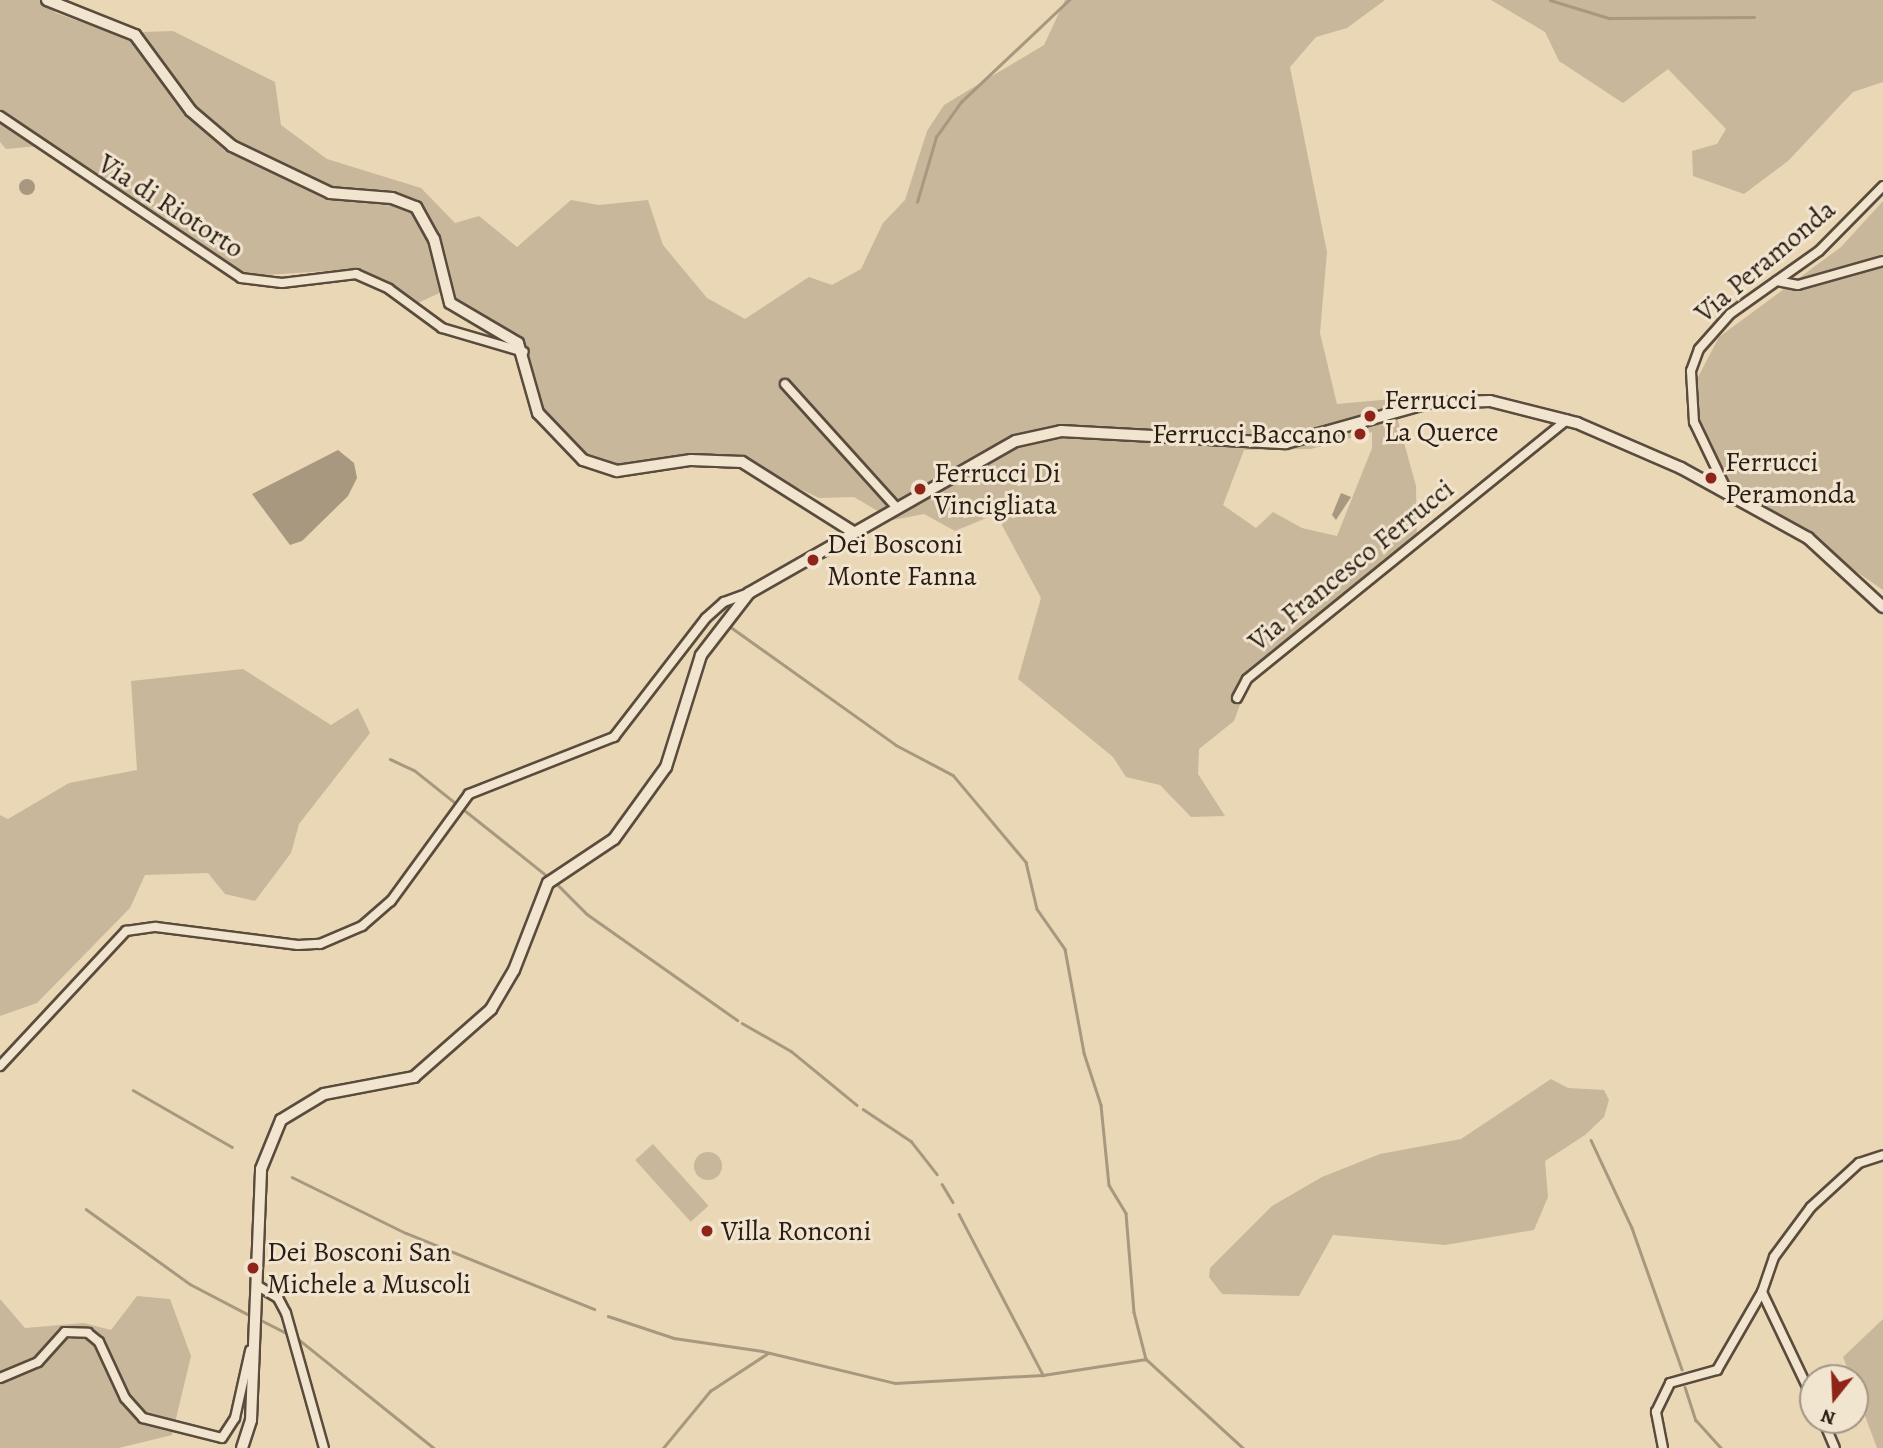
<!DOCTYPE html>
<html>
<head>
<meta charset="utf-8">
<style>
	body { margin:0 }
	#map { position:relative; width:1883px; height:1448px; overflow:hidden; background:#ead7b6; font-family:Alegreya,serif }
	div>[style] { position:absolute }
	.green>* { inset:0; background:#c9b79b; transform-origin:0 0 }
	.round { border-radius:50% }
	.water>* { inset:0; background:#a8987f }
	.stream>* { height:2.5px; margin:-1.25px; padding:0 1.25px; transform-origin:1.25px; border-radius:1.25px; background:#a8987f }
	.roads { filter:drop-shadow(2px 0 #594c3d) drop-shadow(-2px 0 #594c3d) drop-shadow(0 2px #594c3d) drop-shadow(0 -2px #594c3d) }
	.minor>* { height:8px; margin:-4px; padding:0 4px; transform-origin:4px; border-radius:4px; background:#f1e5d0 }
	.tertiary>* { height:10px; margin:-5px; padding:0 5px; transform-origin:5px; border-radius:5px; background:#f1e5d0 }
	.secondary>* { height:10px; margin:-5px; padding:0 5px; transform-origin:5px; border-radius:5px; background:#f1e5d0 }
	.dots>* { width:19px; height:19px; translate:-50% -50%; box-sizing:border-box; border:4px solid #f1e5d0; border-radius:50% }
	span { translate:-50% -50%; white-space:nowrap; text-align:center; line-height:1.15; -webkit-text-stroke:6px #f1e5d0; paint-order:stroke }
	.street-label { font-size:28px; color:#291d15 }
	.poi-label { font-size:28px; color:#291d15 }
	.left { translate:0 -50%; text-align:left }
	.right { translate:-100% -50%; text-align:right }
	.north { position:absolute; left:1799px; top:1364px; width:70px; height:70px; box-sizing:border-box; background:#f1e5d0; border:2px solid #a19585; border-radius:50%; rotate:198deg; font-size:19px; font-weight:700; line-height:28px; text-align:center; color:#291d15 }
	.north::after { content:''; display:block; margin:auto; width:24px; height:32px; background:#8f2418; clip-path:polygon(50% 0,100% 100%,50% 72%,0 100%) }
</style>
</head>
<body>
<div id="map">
	<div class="green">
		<i style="clip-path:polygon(evenodd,0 0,41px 0,56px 13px,112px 33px,173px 31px,275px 82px,281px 125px,327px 159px,421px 188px,455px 223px,479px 216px,517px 247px,571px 200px,599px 205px,648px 200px,663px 245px,707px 298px,745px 319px,809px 277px,832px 285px,861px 269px,883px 223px,905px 200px,927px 131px,944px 105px,1044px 45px,1065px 0,1385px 0,1347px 28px,1316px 37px,1290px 67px,1327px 252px,1320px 333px,1337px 404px,1392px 399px,1416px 486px,1417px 549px,1246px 688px,1234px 721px,1199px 749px,1198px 774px,1225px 816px,1191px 817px,1160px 785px,1126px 777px,1113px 757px,1018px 679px,1041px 598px,996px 514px,955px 531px,924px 514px,893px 520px,854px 497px,819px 498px,744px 462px,616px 466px,582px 455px,539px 406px,521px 339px,459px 305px,448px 289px,418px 303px,358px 269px,250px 276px,49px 145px,6px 149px,0 142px,0 0,1372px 432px,1372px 448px,1337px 536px,1302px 528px,1273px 512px,1256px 528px,1223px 505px,1244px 450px,1311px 449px,1372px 432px)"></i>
		<i style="clip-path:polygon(1491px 0,1883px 0,1883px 82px,1853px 92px,1788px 161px,1744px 194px,1693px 176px,1692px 151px,1717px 144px,1726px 129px,1668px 69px,1623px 103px,1559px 61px,1545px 32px)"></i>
		<i style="clip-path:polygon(1883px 201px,1883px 590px,1732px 486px,1700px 432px,1697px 379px,1719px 337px,1841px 247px)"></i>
		<i style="clip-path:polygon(243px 669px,331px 725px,358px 708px,370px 733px,299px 824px,291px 853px,255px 901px,225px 894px,208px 873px,145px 875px,130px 908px,37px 1003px,0 1016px,0 815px,8px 819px,69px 783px,137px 770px,131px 681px)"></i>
		<i style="clip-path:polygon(1551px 1079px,1568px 1088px,1604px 1090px,1609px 1100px,1604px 1117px,1585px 1135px,1545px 1161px,1548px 1197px,1534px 1230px,1445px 1245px,1333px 1235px,1299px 1296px,1222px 1294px,1209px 1277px,1210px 1268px,1272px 1206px,1322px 1177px,1380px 1154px,1461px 1139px)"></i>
		<i style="left:653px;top:1144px;width:83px;height:24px;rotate:48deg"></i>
		<i class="round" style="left:694px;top:1152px;width:28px;height:28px"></i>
		<i style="clip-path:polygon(137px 1296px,170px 1299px,191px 1356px,172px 1435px,119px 1448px,0 1448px,0 1299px,25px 1328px,84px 1323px,111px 1330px)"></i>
		<i style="clip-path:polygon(1883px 1319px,1883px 1448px,1877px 1448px,1843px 1357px)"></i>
	</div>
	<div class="water">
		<i class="round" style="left:19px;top:179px;width:16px;height:16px"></i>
		<i style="clip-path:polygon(338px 450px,354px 463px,357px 478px,348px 496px,302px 541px,290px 545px,252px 494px)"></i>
		<i style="clip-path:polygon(1341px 493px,1351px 497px,1336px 520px,1332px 515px)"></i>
	</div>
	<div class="stream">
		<i style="left:1550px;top:0;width:62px;rotate:17deg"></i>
		<i style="left:1609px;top:18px;width:145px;rotate:-0.4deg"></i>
		<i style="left:917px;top:202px;width:68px;rotate:-73.7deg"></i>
		<i style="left:936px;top:137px;width:43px;rotate:-54.5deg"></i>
		<i style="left:961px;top:102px;width:149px;rotate:-43.4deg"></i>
		<i style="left:728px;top:625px;width:206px;rotate:35.5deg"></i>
		<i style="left:896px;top:745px;width:64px;rotate:27.8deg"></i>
		<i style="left:953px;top:775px;width:114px;rotate:50deg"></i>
		<i style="left:1026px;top:862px;width:48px;rotate:76.8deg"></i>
		<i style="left:1037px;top:909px;width:49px;rotate:55deg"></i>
		<i style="left:1065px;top:949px;width:106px;rotate:79.6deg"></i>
		<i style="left:1084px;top:1053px;width:55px;rotate:71.9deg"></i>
		<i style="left:1101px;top:1105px;width:80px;rotate:84.3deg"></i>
		<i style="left:1109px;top:1185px;width:33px;rotate:59deg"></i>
		<i style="left:1126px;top:1213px;width:99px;rotate:85.4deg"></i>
		<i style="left:1134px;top:1312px;width:49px;rotate:75.7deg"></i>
		<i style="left:390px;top:759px;width:26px;rotate:25deg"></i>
		<i style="left:414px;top:770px;width:174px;rotate:38.5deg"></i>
		<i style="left:555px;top:882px;width:45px;rotate:45deg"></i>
		<i style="left:587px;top:914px;width:184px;rotate:35.2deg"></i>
		<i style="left:742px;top:1023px;width:56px;rotate:29.7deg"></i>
		<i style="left:791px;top:1051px;width:85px;rotate:39.3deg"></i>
		<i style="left:133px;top:1090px;width:114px;rotate:29.9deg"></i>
		<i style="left:863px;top:1109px;width:58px;rotate:33.7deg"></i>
		<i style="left:911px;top:1141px;width:42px;rotate:51.8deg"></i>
		<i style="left:1591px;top:1140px;width:97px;rotate:65deg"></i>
		<i style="left:1632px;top:1228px;width:150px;rotate:70.5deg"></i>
		<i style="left:292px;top:1177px;width:127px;rotate:26.2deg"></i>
		<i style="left:406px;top:1233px;width:203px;rotate:22deg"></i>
		<i style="left:942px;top:1184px;width:21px;rotate:59deg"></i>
		<i style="left:86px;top:1209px;width:128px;rotate:35.8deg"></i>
		<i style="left:190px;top:1284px;width:71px;rotate:27.6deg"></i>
		<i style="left:959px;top:1214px;width:182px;rotate:62.4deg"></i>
		<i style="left:608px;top:1316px;width:70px;rotate:18.4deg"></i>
		<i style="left:674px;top:1338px;width:89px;rotate:8.4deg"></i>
		<i style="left:762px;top:1351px;width:137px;rotate:13.5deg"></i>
		<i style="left:895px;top:1383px;width:148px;rotate:-3.1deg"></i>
		<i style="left:1043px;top:1375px;width:104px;rotate:-8.8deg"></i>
		<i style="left:1146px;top:1359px;width:132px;rotate:42.5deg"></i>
		<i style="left:259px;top:1319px;width:36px;rotate:27deg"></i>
		<i style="left:297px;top:1338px;width:176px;rotate:38.8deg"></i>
		<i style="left:1685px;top:1387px;width:35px;rotate:72deg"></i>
		<i style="left:1696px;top:1420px;width:38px;rotate:48deg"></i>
		<i style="left:663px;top:1448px;width:74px;rotate:-50.5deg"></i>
		<i style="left:710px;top:1391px;width:69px;rotate:-33.2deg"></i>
	</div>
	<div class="roads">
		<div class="minor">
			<i style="left:0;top:116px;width:290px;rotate:33.9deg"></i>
			<i style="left:241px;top:278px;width:41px;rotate:7deg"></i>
			<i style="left:282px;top:283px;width:75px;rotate:-6.9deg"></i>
			<i style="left:356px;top:274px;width:36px;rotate:24deg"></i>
			<i style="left:389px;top:289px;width:66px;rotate:36.3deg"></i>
			<i style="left:442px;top:328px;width:85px;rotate:16.3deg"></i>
			<i style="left:1777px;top:281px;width:21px;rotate:11deg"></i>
			<i style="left:1798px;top:285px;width:88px;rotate:-15.8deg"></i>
			<i style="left:785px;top:384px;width:167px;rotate:47.9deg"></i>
			<i style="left:1729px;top:495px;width:81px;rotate:-115.6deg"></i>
			<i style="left:1694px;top:422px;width:51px;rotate:-93.4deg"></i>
			<i style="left:1691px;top:371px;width:23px;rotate:-70deg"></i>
			<i style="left:1699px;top:349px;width:47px;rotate:-48.5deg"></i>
			<i style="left:1730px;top:314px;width:109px;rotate:-35.3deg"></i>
			<i style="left:1819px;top:251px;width:91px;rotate:-45.4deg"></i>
			<i style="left:1237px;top:698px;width:21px;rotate:-62deg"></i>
			<i style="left:1247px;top:679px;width:412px;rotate:-39deg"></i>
			<i style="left:0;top:1066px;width:185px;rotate:-47deg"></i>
			<i style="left:126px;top:931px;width:30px;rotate:-8deg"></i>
			<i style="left:156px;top:927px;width:143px;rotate:7.2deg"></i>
			<i style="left:298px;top:945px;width:22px;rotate:-3deg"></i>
			<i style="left:320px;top:944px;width:46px;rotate:-23.2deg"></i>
			<i style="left:362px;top:926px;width:38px;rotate:-41deg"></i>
			<i style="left:391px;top:901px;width:132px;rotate:-53.9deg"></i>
			<i style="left:469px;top:794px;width:156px;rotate:-21.5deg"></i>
			<i style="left:614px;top:737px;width:150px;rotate:-52.3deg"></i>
			<i style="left:706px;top:618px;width:24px;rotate:-42deg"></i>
			<i style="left:724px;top:602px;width:27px;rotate:-20deg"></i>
			<i style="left:258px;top:1286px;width:23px;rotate:31deg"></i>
			<i style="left:278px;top:1298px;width:17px;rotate:62deg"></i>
			<i style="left:286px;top:1313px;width:140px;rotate:74.3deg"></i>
			<i style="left:1762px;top:1292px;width:119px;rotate:64.5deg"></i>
			<i style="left:0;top:1378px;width:41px;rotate:-22.8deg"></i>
			<i style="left:38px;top:1362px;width:40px;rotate:-48deg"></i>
			<i style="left:65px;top:1332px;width:23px;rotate:2deg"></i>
			<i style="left:88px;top:1333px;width:14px;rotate:39deg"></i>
			<i style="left:99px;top:1342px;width:62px;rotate:65.1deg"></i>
			<i style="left:125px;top:1398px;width:27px;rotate:48deg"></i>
			<i style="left:143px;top:1418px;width:81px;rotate:14.2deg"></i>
			<i style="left:222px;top:1438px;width:24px;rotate:-57deg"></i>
			<i style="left:235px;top:1418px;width:69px;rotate:-77.4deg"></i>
			<i style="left:1823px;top:1420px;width:30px;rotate:67deg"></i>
			<i style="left:1663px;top:1448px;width:37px;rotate:-101deg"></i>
			<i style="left:1656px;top:1412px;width:32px;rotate:-64deg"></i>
			<i style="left:1670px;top:1383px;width:49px;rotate:-15.5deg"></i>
			<i style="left:1717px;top:1370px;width:90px;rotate:-60deg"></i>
			<i style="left:1762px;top:1292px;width:37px;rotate:-71deg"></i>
			<i style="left:1774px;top:1257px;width:62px;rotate:-53.5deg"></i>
			<i style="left:1811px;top:1207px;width:65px;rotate:-42.5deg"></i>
			<i style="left:1859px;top:1163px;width:25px;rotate:-18deg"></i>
		</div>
		<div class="tertiary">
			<i style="left:47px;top:0;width:95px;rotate:21.7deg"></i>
			<i style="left:135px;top:35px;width:94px;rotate:53.6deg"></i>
			<i style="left:191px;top:111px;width:54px;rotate:40.5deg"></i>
			<i style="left:232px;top:146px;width:109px;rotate:25.6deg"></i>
			<i style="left:330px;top:193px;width:62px;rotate:4.6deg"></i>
			<i style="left:392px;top:198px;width:26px;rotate:21deg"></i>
			<i style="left:416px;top:207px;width:37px;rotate:61deg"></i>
			<i style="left:434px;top:239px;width:66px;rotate:76deg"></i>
			<i style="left:450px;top:303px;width:79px;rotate:30.5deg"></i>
			<i style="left:518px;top:343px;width:73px;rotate:74.1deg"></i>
			<i style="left:538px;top:413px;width:65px;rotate:46.2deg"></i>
			<i style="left:583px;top:460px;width:36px;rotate:18deg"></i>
			<i style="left:617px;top:471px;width:75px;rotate:-8.5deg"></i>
			<i style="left:691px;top:460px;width:51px;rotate:2.2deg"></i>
			<i style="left:742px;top:462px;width:131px;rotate:32.2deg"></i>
		</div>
		<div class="secondary">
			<i style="left:242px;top:1448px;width:29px;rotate:-72deg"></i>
			<i style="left:251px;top:1420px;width:251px;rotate:-87.7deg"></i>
			<i style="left:261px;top:1169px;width:53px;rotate:-67.8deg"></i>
			<i style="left:281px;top:1120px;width:50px;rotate:-31.2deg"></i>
			<i style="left:324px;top:1094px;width:92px;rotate:-10.7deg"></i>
			<i style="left:414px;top:1077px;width:103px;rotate:-41.4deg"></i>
			<i style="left:491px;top:1009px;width:45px;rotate:-59.5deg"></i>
			<i style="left:514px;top:970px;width:93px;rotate:-68.7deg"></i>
			<i style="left:548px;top:883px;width:79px;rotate:-33.7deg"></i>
			<i style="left:614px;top:839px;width:89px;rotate:-54.2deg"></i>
			<i style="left:666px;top:767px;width:117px;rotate:-72.6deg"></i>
			<i style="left:701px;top:655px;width:78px;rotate:-52.3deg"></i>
			<i style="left:749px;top:593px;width:307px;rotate:-29.7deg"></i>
			<i style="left:1016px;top:441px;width:46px;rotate:-12.5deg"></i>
			<i style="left:1061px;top:431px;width:225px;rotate:3.1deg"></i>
			<i style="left:1286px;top:443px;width:148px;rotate:-15.7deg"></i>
			<i style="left:1428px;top:403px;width:62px;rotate:-1.8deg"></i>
			<i style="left:1490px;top:401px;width:90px;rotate:14.2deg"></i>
			<i style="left:1577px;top:423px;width:113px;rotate:23.4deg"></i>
			<i style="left:1681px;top:468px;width:145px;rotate:28.9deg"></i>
			<i style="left:1808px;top:538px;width:102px;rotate:42.6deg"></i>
		</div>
	</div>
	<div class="dots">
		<i style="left:1370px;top:416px;background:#8f2418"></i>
		<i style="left:1360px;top:434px;background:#8f2418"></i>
		<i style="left:1711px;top:478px;background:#8f2418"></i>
		<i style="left:920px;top:489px;background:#8f2418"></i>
		<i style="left:813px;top:560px;background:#8f2418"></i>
		<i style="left:707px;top:1231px;background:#8f2418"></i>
		<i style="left:253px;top:1268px;background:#8f2418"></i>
	</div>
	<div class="street-label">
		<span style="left:171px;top:206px;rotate:33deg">Via di Riotorto</span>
		<span style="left:1765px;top:261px;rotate:-40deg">Via Peramonda</span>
		<span style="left:1351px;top:565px;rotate:-39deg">Via Francesco Ferrucci</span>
	</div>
	<div class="poi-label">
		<span class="left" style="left:1384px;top:416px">Ferrucci<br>La Querce</span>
		<span class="right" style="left:1346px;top:434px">Ferrucci Baccano</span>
		<span class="left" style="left:1725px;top:478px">Ferrucci<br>Peramonda</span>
		<span class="left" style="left:934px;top:489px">Ferrucci Di<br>Vincigliata</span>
		<span class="left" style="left:827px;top:560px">Dei Bosconi<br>Monte Fanna</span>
		<span class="left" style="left:721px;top:1231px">Villa Ronconi</span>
		<span class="left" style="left:267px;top:1268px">Dei Bosconi San<br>Michele a Muscoli</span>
	</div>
	<div class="north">N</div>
</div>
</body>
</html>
